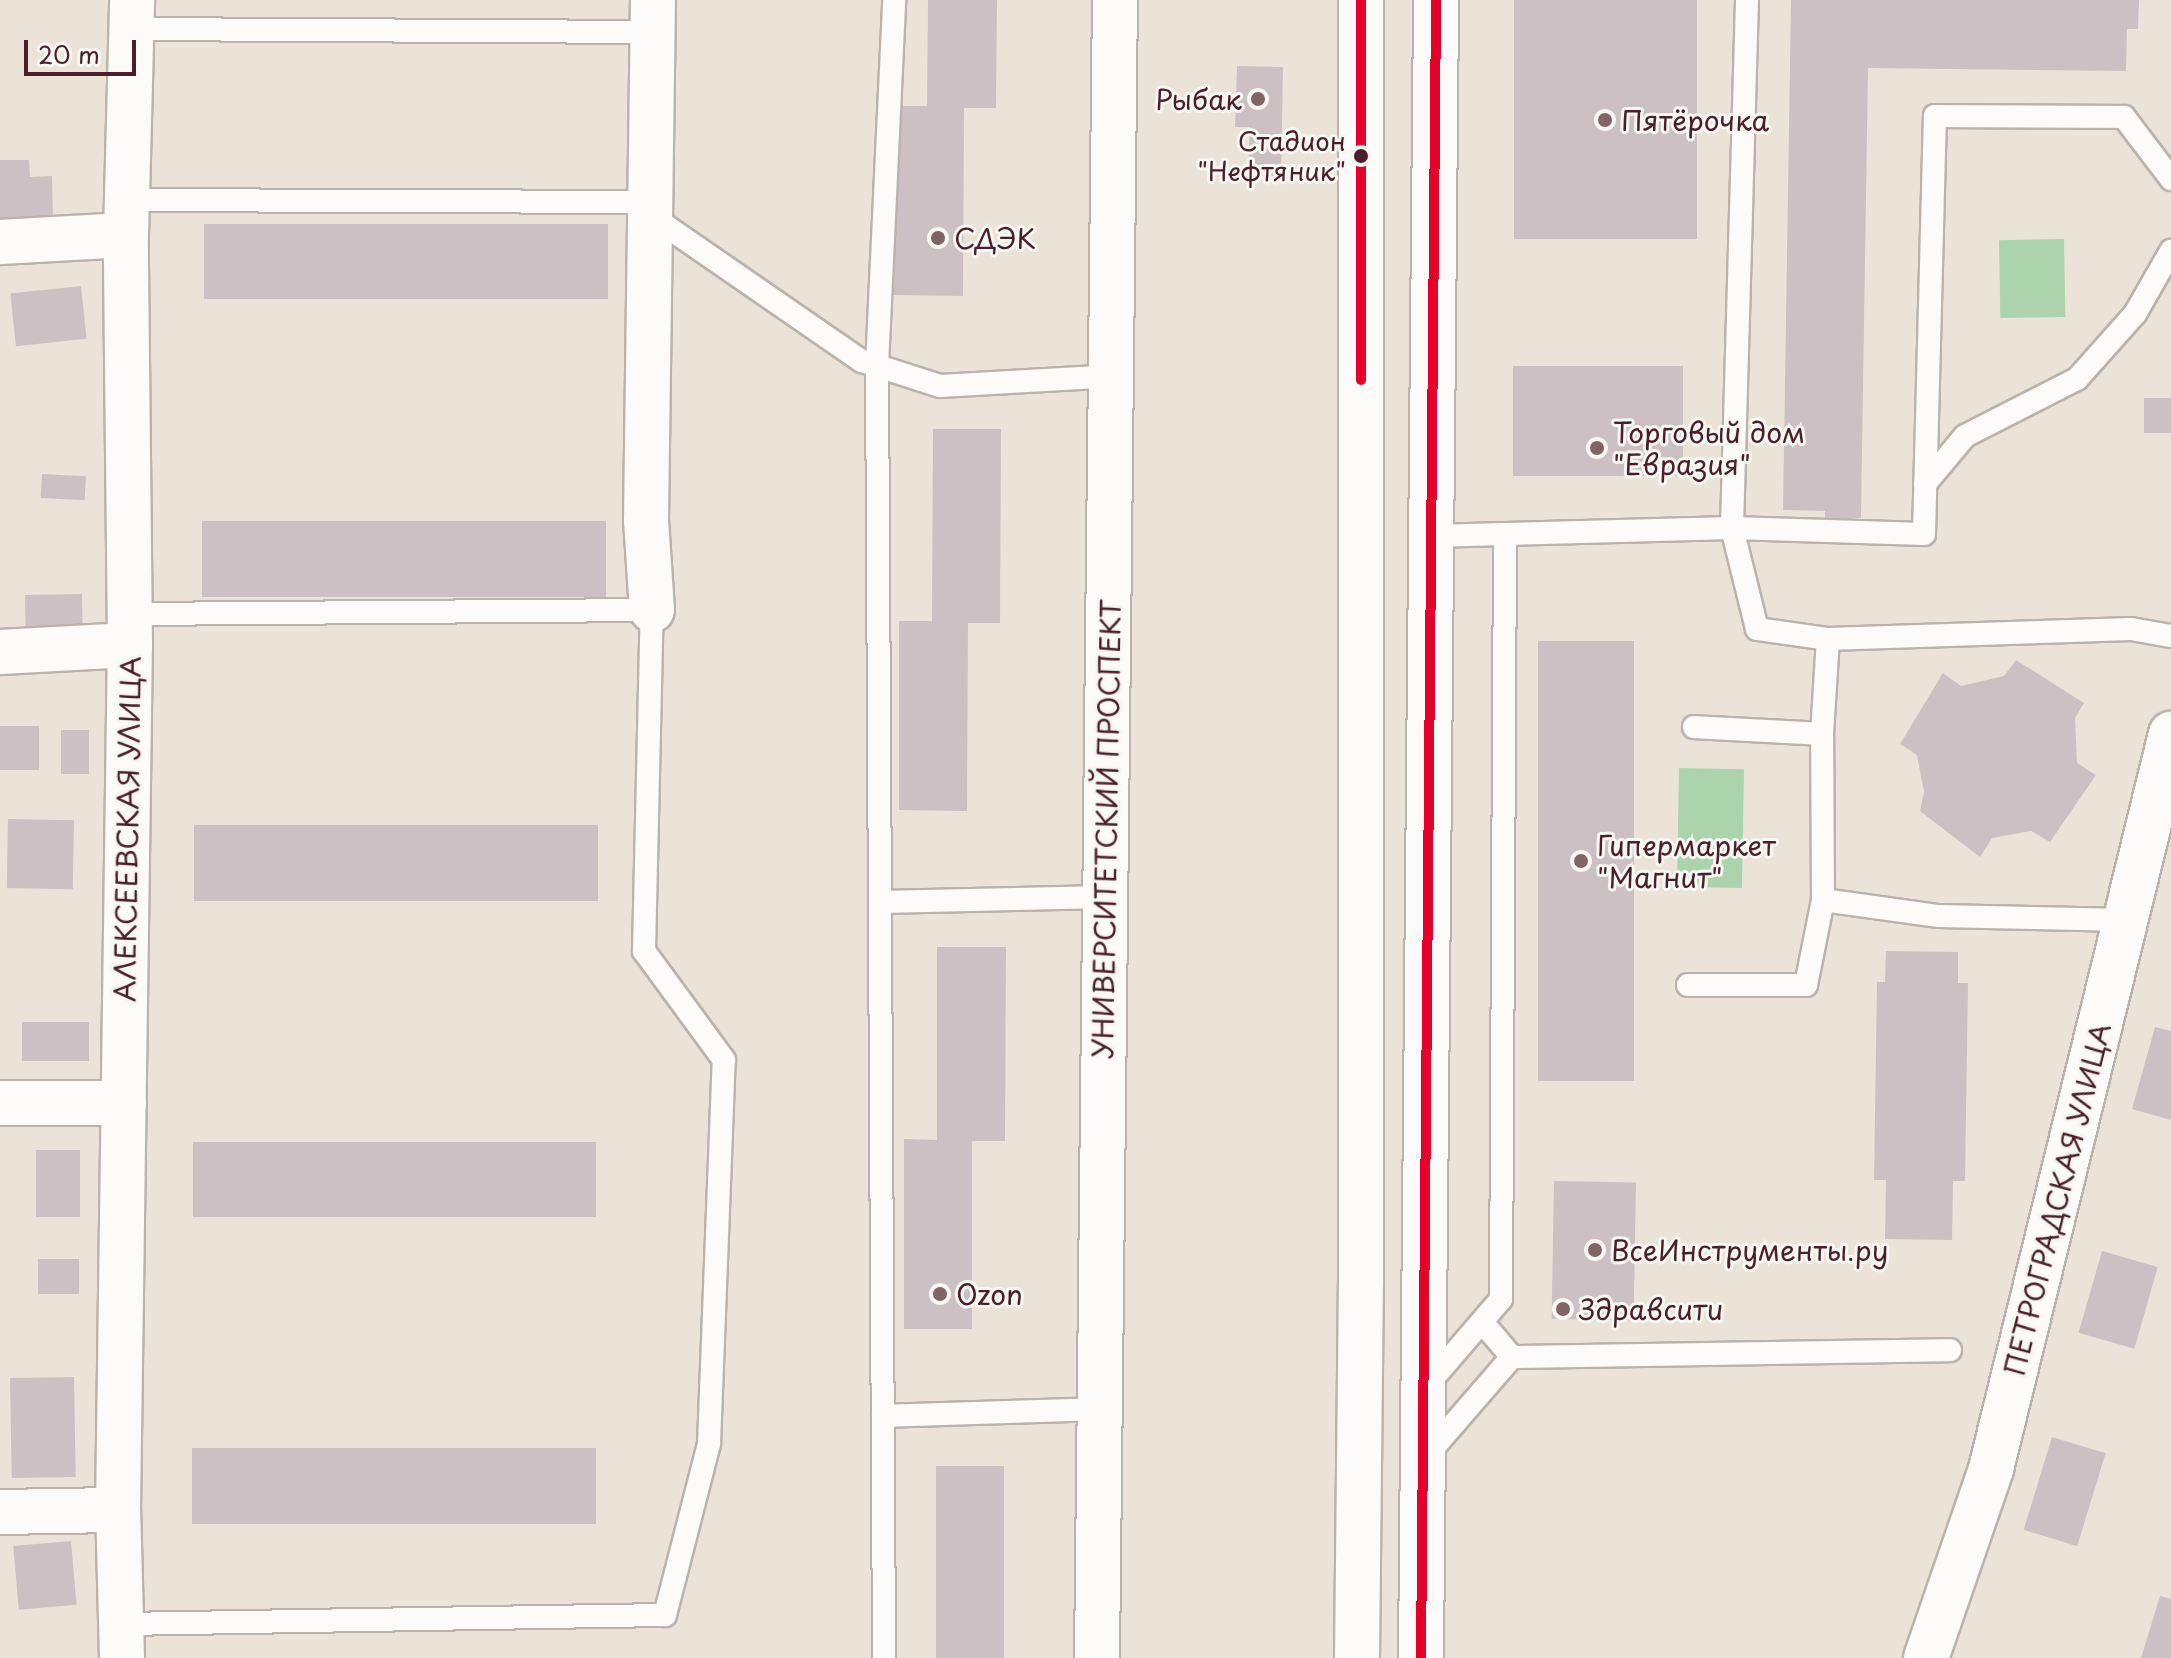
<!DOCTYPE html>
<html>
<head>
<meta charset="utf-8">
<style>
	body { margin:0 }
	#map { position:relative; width:2171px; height:1658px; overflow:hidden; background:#ebe3d7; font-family:"Playpen Sans",sans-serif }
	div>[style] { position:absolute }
	.green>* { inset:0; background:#acd4ac; transform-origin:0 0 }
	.building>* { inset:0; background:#ccc0c5; transform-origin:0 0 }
	.roads { filter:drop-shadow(2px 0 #bbb2ac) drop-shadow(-2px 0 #bbb2ac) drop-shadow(0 2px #bbb2ac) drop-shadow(0 -2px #bbb2ac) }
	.service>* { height:22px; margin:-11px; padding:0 11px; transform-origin:11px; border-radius:11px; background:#fcfbf9 }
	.minor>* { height:44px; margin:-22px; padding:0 22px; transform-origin:22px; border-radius:22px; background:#fcfbf9 }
	.trunk>* { height:44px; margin:-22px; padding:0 22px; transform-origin:22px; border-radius:22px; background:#fcfbf9 }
	.bus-1>* { height:10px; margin:-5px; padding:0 5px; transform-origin:5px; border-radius:5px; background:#e4002b }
	.dots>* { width:22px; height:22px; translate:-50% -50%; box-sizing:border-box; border:4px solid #f6f6f2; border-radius:50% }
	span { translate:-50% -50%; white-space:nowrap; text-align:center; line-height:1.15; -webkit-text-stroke:6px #f6f6f2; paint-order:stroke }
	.bus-label { font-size:26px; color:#4a1f2b }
	.right { translate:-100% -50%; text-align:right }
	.poi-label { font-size:28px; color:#4a1f2b }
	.left { translate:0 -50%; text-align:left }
	.street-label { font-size:28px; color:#4a1f2b }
	.scale { position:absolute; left:24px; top:40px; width:112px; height:36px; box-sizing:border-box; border:4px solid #4a1f2b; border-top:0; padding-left:10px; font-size:24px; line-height:28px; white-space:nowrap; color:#4a1f2b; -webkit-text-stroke:6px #f6f6f2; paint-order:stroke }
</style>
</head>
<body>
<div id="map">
	<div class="green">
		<i style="left:2064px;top:239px;width:78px;height:65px;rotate:89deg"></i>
		<i style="left:1679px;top:768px;width:65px;height:119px;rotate:1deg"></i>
	</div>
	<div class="building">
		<i style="clip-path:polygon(928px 0,997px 0,996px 108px,964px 108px,963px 296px,894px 295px,895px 106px,927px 106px)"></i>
		<i style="left:1514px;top:0;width:183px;height:239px"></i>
		<i style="clip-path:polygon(1791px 0,2139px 0,2138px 29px,2127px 29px,2126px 71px,1868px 68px,1861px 518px,1825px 518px,1825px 511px,1783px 510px)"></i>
		<i style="clip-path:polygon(1237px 66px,1283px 67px,1281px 176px,1248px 175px,1250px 127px,1235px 127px)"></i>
		<i style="clip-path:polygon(0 160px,29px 160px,30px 177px,52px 176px,53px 220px,0 221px)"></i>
		<i style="left:608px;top:224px;width:75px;height:404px;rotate:90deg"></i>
		<i style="left:81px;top:286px;width:53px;height:71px;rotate:84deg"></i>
		<i style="left:1513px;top:366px;width:170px;height:110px"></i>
		<i style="left:2144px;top:398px;width:27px;height:35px"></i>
		<i style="clip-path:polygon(933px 429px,1001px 429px,1000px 623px,968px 623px,967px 811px,899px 810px,899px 621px,932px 621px)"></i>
		<i style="left:42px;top:474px;width:44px;height:24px;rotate:3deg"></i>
		<i style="left:606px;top:521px;width:76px;height:404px;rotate:90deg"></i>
		<i style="left:82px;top:594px;width:41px;height:57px;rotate:89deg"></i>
		<i style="left:1538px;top:641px;width:96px;height:440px"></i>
		<i style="clip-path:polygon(2016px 660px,2084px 703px,2075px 718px,2077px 763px,2096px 775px,2050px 842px,2031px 831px,1992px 838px,1980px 857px,1920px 811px,1924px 792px,1917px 755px,1900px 744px,1943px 673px,1961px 686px,2004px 676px)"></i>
		<i style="left:39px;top:726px;width:44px;height:39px;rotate:90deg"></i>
		<i style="left:61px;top:730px;width:28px;height:44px"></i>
		<i style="left:8px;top:819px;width:66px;height:69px;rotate:1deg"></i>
		<i style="left:598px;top:825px;width:76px;height:404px;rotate:90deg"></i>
		<i style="clip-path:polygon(937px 947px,1006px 947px,1005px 1141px,972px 1141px,972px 1329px,904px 1329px,904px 1139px,937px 1140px)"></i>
		<i style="clip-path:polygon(1886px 951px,1958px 952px,1958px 983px,1968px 983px,1965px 1181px,1953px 1181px,1952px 1240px,1885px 1239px,1886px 1180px,1874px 1180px,1877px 982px,1885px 982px)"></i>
		<i style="left:22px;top:1022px;width:67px;height:39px"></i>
		<i style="clip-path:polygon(2155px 1027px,2171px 1031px,2171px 1120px,2132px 1109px)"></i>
		<i style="left:596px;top:1142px;width:75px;height:403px;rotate:90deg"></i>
		<i style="left:36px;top:1150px;width:44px;height:67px"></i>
		<i style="left:1554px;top:1181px;width:82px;height:138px;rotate:1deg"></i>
		<i style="left:2102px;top:1251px;width:58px;height:85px;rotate:16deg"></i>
		<i style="left:38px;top:1259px;width:41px;height:35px"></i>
		<i style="left:74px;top:1377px;width:100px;height:64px;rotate:89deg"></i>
		<i style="left:2052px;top:1437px;width:56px;height:97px;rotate:17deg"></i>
		<i style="left:596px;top:1448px;width:76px;height:404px;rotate:90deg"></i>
		<i style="left:936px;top:1466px;width:68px;height:192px"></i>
		<i style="left:71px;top:1541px;width:64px;height:58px;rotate:85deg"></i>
		<i style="clip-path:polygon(2160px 1596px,2171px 1599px,2171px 1658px,2141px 1658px)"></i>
	</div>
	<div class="roads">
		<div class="service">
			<i style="left:1747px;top:0;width:528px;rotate:91.63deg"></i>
			<i style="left:1732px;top:528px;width:104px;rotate:76.1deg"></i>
			<i style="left:1757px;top:629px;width:72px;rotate:8deg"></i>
			<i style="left:132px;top:29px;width:520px;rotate:0.33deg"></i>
			<i style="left:127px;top:200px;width:524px;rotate:0.22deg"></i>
			<i style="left:650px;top:215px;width:257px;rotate:34.6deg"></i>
			<i style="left:862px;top:361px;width:82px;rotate:17.8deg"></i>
			<i style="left:940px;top:386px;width:171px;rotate:-3.3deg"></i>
			<i style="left:1925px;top:484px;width:62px;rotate:-50.2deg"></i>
			<i style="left:1965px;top:436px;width:126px;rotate:-27deg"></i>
			<i style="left:2077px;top:379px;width:87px;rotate:-48.3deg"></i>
			<i style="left:2135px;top:314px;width:73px;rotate:-60.3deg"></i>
			<i style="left:1430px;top:536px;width:302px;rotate:-1.5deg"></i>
			<i style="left:1732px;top:528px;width:192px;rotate:1.8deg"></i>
			<i style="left:1924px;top:534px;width:418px;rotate:-88.5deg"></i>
			<i style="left:1935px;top:116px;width:189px;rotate:0.3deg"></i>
			<i style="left:2124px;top:117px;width:78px;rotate:52.8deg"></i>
			<i style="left:1694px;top:727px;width:128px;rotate:3.1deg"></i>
			<i style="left:1823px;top:900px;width:117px;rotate:7.9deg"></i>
			<i style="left:1939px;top:916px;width:187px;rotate:1.2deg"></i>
			<i style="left:880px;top:902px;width:225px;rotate:-1.3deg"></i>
			<i style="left:1688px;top:985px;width:118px"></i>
			<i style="left:1806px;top:985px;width:87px;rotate:-78.7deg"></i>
			<i style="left:1823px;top:900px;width:166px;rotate:-90.3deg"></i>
			<i style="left:1822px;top:734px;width:95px;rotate:-86.4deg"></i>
			<i style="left:1828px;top:639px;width:303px;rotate:-1.9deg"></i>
			<i style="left:2131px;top:629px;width:41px;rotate:9.9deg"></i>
			<i style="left:1482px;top:1322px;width:46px;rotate:49.4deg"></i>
			<i style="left:1428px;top:1384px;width:112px;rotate:-49.3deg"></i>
			<i style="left:1501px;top:1299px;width:765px;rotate:-89.7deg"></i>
			<i style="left:883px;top:1416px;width:217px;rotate:-1.8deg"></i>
			<i style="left:1427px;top:1455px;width:130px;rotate:-49.1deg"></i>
			<i style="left:1512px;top:1357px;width:438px;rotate:-0.9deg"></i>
			<i style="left:122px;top:1624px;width:543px;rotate:-0.95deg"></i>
			<i style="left:665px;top:1615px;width:177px;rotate:-75.6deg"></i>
			<i style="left:709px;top:1444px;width:384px;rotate:-87.8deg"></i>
			<i style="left:724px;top:1060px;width:135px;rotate:-126.3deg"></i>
			<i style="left:644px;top:951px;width:341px;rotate:-88.7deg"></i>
			<i style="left:652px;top:610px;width:523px;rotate:179.56deg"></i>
			<i style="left:884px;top:1658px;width:1292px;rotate:-90.31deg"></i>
			<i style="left:877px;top:366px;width:366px;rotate:-87.3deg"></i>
		</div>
		<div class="minor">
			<i style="left:0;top:242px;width:126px;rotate:-3.2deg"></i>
			<i style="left:652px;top:610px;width:90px;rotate:-93.8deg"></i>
			<i style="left:646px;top:520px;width:520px;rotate:-89.23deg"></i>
			<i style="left:0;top:652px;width:130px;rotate:-3.1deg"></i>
			<i style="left:0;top:1103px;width:124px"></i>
			<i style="left:0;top:1512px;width:118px;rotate:-1deg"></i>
			<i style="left:122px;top:1658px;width:148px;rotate:-91.5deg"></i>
			<i style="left:118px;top:1510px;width:865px;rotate:-89.21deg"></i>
			<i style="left:130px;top:645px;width:410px;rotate:-90.6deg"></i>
			<i style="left:126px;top:235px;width:235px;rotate:-88.5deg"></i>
			<i style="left:1097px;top:1658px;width:1658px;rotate:-89.38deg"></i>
			<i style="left:1926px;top:1658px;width:200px;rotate:-71deg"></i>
			<i style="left:1991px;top:1469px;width:757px;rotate:-76.24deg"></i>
		</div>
		<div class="trunk">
			<i style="left:1357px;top:1658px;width:376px;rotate:-89.4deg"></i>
			<i style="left:1361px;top:1282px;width:1282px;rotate:-90deg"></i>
			<i style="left:1421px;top:1658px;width:1658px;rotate:-89.48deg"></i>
		</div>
	</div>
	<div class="bus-1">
		<i style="left:1361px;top:0;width:380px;rotate:90deg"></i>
		<i style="left:1421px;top:1658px;width:1658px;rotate:-89.48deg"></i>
	</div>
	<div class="dots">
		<i style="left:1258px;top:99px;background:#826467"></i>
		<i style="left:1605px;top:120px;background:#826467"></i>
		<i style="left:1361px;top:156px;background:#4a1f2b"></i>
		<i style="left:938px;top:238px;background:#826467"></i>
		<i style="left:1597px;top:448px;background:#826467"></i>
		<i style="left:1581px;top:861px;background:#826467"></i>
		<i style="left:1595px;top:1250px;background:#826467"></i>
		<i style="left:940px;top:1294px;background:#826467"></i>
		<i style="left:1563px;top:1309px;background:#826467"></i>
	</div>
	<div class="bus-label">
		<span class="right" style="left:1346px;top:156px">Стадион<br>"Нефтяник"</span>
	</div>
	<div class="poi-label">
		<span class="right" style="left:1242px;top:99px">Рыбак</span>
		<span class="left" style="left:1621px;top:120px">Пятёрочка</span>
		<span class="left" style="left:954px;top:238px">СДЭК</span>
		<span class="left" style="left:1613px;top:448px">Торговый дом<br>"Евразия"</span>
		<span class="left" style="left:1597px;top:861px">Гипермаркет<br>"Магнит"</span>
		<span class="left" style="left:1611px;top:1250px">ВсеИнструменты.ру</span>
		<span class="left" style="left:956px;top:1294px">Ozon</span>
		<span class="left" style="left:1579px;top:1309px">Здравсити</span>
	</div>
	<div class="street-label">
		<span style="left:127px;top:829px;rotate:-89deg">АЛЕКСЕЕВСКАЯ УЛИЦА</span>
		<span style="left:1106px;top:829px;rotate:-89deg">УНИВЕРСИТЕТСКИЙ ПРОСПЕКТ</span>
		<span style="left:2057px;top:1199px;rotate:-76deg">ПЕТРОГРАДСКАЯ УЛИЦА</span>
	</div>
	<div class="scale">20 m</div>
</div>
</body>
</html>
